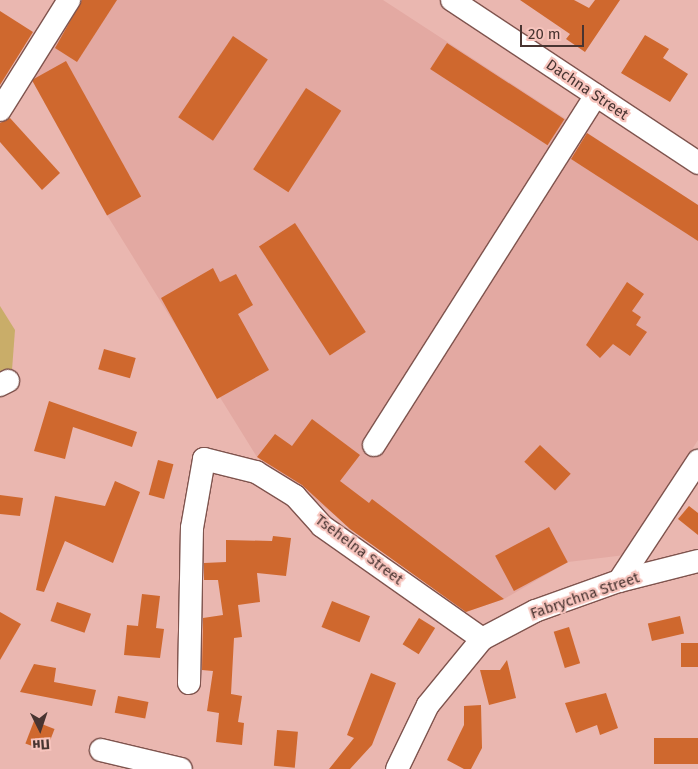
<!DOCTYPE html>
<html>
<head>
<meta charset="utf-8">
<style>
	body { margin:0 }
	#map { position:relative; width:698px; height:769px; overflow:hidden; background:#eab7b0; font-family:"Fira Sans",sans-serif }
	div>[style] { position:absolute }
	.built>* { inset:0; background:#e3a9a2 }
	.green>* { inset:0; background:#c9ad69 }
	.building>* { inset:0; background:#cf682e; transform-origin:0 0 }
	.roads { filter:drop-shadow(1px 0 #7f544e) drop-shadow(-1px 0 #7f544e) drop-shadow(0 1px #7f544e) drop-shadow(0 -1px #7f544e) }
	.minor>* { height:22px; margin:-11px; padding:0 11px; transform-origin:11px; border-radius:11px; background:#fff }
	span { translate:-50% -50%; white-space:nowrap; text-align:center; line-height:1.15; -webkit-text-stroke:4.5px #f7c4bd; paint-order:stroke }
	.street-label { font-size:15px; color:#483431 }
	.north { position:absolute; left:15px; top:704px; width:50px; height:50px; -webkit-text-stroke:4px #f7c4bd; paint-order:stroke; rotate:176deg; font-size:14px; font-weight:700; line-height:20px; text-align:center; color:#483431 }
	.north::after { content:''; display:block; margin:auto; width:18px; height:22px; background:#483431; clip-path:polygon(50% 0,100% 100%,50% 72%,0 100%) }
	.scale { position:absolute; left:520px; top:25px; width:64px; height:22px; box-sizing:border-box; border:2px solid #483431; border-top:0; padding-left:6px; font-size:15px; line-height:18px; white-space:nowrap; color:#483431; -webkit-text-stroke:4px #f7c4bd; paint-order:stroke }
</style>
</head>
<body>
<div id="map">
	<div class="built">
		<i style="clip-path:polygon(73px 0,383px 0,698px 205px,698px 440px,625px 555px,568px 562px,504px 599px,465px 612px,257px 457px,107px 215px,32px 80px,46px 42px)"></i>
	</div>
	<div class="green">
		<i style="clip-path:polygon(0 306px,15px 330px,12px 370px,0 390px)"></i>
	</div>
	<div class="building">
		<i style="clip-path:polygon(82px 0,117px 0,77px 62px,55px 48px)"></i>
		<i style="clip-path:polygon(520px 0,574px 0,589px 8px,595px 0,620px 0,585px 52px,566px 39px,570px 34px)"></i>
		<i style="clip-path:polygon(0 11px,33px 32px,0 85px)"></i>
		<i style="clip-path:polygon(645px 35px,669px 49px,663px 58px,688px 74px,670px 102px,621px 73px)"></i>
		<i style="left:233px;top:36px;width:42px;height:98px;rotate:34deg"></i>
		<i style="left:447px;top:43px;width:140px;height:31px;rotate:33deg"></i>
		<i style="left:66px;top:61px;width:155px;height:39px;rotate:61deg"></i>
		<i style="left:306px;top:88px;width:42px;height:97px;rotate:33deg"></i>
		<i style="clip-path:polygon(10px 118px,60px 173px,42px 190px,0 142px,0 123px)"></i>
		<i style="clip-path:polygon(587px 133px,698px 205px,698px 241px,571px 159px)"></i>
		<i style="left:295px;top:223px;width:130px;height:43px;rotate:57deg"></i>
		<i style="clip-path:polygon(213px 268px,220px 282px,236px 274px,253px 305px,238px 314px,269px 370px,217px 399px,161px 298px)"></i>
		<i style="clip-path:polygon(627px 282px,644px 294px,632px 311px,641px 317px,636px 325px,647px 332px,630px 356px,613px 344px,600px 358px,586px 345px)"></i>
		<i style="left:104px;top:349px;width:33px;height:21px;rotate:16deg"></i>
		<i style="clip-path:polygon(49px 401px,137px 432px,132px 447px,73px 427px,65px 459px,34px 451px)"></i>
		<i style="clip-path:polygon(312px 419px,360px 455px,340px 481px,369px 503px,372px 499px,504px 599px,466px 612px,350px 529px,302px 485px,257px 457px,275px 434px,292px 446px)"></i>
		<i style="left:540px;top:445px;width:42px;height:23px;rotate:43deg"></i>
		<i style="left:158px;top:460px;width:16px;height:36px;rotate:15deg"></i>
		<i style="clip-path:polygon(115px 481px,140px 492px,113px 563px,65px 541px,44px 592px,36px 590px,55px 496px,105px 506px)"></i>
		<i style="clip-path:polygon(0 495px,23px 498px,20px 516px,0 514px)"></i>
		<i style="clip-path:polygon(689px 506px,698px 513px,698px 535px,678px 519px)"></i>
		<i style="left:549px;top:527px;width:40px;height:61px;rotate:62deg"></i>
		<i style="clip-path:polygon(273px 536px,291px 538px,286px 576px,257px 573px,260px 602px,238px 605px,242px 637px,234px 638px,231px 694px,242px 696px,238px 722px,244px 723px,242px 745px,216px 742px,219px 713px,207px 711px,213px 671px,202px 670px,203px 618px,223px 615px,218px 580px,204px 580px,204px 563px,226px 562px,226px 540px,272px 541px)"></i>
		<i style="clip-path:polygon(142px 594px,160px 596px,156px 628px,164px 629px,160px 658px,124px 655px,127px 625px,138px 626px)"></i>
		<i style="left:332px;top:601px;width:41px;height:28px;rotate:22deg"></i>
		<i style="left:57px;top:602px;width:36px;height:20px;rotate:19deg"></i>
		<i style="clip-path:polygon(0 612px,21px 624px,0 660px)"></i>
		<i style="left:680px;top:616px;width:18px;height:33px;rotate:77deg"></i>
		<i style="left:419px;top:618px;width:19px;height:31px;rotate:32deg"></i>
		<i style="left:569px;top:627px;width:38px;height:16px;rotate:73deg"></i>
		<i style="left:698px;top:643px;width:24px;height:17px;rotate:90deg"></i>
		<i style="clip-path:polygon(507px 660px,516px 698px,489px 705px,480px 670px,500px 670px)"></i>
		<i style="clip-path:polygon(34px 664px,56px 668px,54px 682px,96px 690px,92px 706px,20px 692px)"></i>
		<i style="clip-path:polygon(371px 673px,396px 683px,372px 745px,350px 769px,329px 769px,354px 738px,347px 735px)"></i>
		<i style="clip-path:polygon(606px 693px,618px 728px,600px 735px,597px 725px,576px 733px,565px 703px)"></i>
		<i style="left:118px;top:696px;width:31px;height:17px;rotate:11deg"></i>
		<i style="clip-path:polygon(481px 705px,482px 748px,471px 769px,464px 769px,447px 760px,464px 725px,464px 706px)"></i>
		<i style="left:34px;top:721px;width:22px;height:24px;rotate:21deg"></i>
		<i style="left:277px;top:730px;width:21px;height:36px;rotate:5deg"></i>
		<i style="left:698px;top:738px;width:26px;height:44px;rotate:90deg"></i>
	</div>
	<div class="roads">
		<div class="minor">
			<i style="left:452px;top:0;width:295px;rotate:33.5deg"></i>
			<i style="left:0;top:110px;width:130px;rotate:-57.9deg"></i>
			<i style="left:0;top:385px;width:9px;rotate:-27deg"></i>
			<i style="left:374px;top:445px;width:414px;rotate:-57.6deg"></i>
			<i style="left:619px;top:581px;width:144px;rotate:-56.6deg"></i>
			<i style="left:189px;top:683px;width:155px;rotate:-88.9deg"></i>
			<i style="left:192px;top:528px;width:70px;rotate:-80.1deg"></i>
			<i style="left:204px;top:459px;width:54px;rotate:14deg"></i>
			<i style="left:256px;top:472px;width:46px;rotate:31.6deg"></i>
			<i style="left:295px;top:496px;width:40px;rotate:48deg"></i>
			<i style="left:322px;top:526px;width:196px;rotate:35.2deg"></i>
			<i style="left:101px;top:750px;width:82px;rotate:13.4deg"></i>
			<i style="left:397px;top:769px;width:71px;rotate:-64.2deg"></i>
			<i style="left:428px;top:705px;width:85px;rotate:-50.7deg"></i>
			<i style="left:482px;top:639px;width:60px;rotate:-27.8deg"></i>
			<i style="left:535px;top:611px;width:89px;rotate:-19.7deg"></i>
			<i style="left:619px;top:581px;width:81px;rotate:-14.2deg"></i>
		</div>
	</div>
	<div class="street-label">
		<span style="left:587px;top:90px;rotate:34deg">Dachna Street</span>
		<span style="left:359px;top:550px;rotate:37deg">Tsehelna Street</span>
		<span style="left:585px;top:596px;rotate:-19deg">Fabrychna Street</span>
	</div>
	<div class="north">Пн</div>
	<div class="scale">20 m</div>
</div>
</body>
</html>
